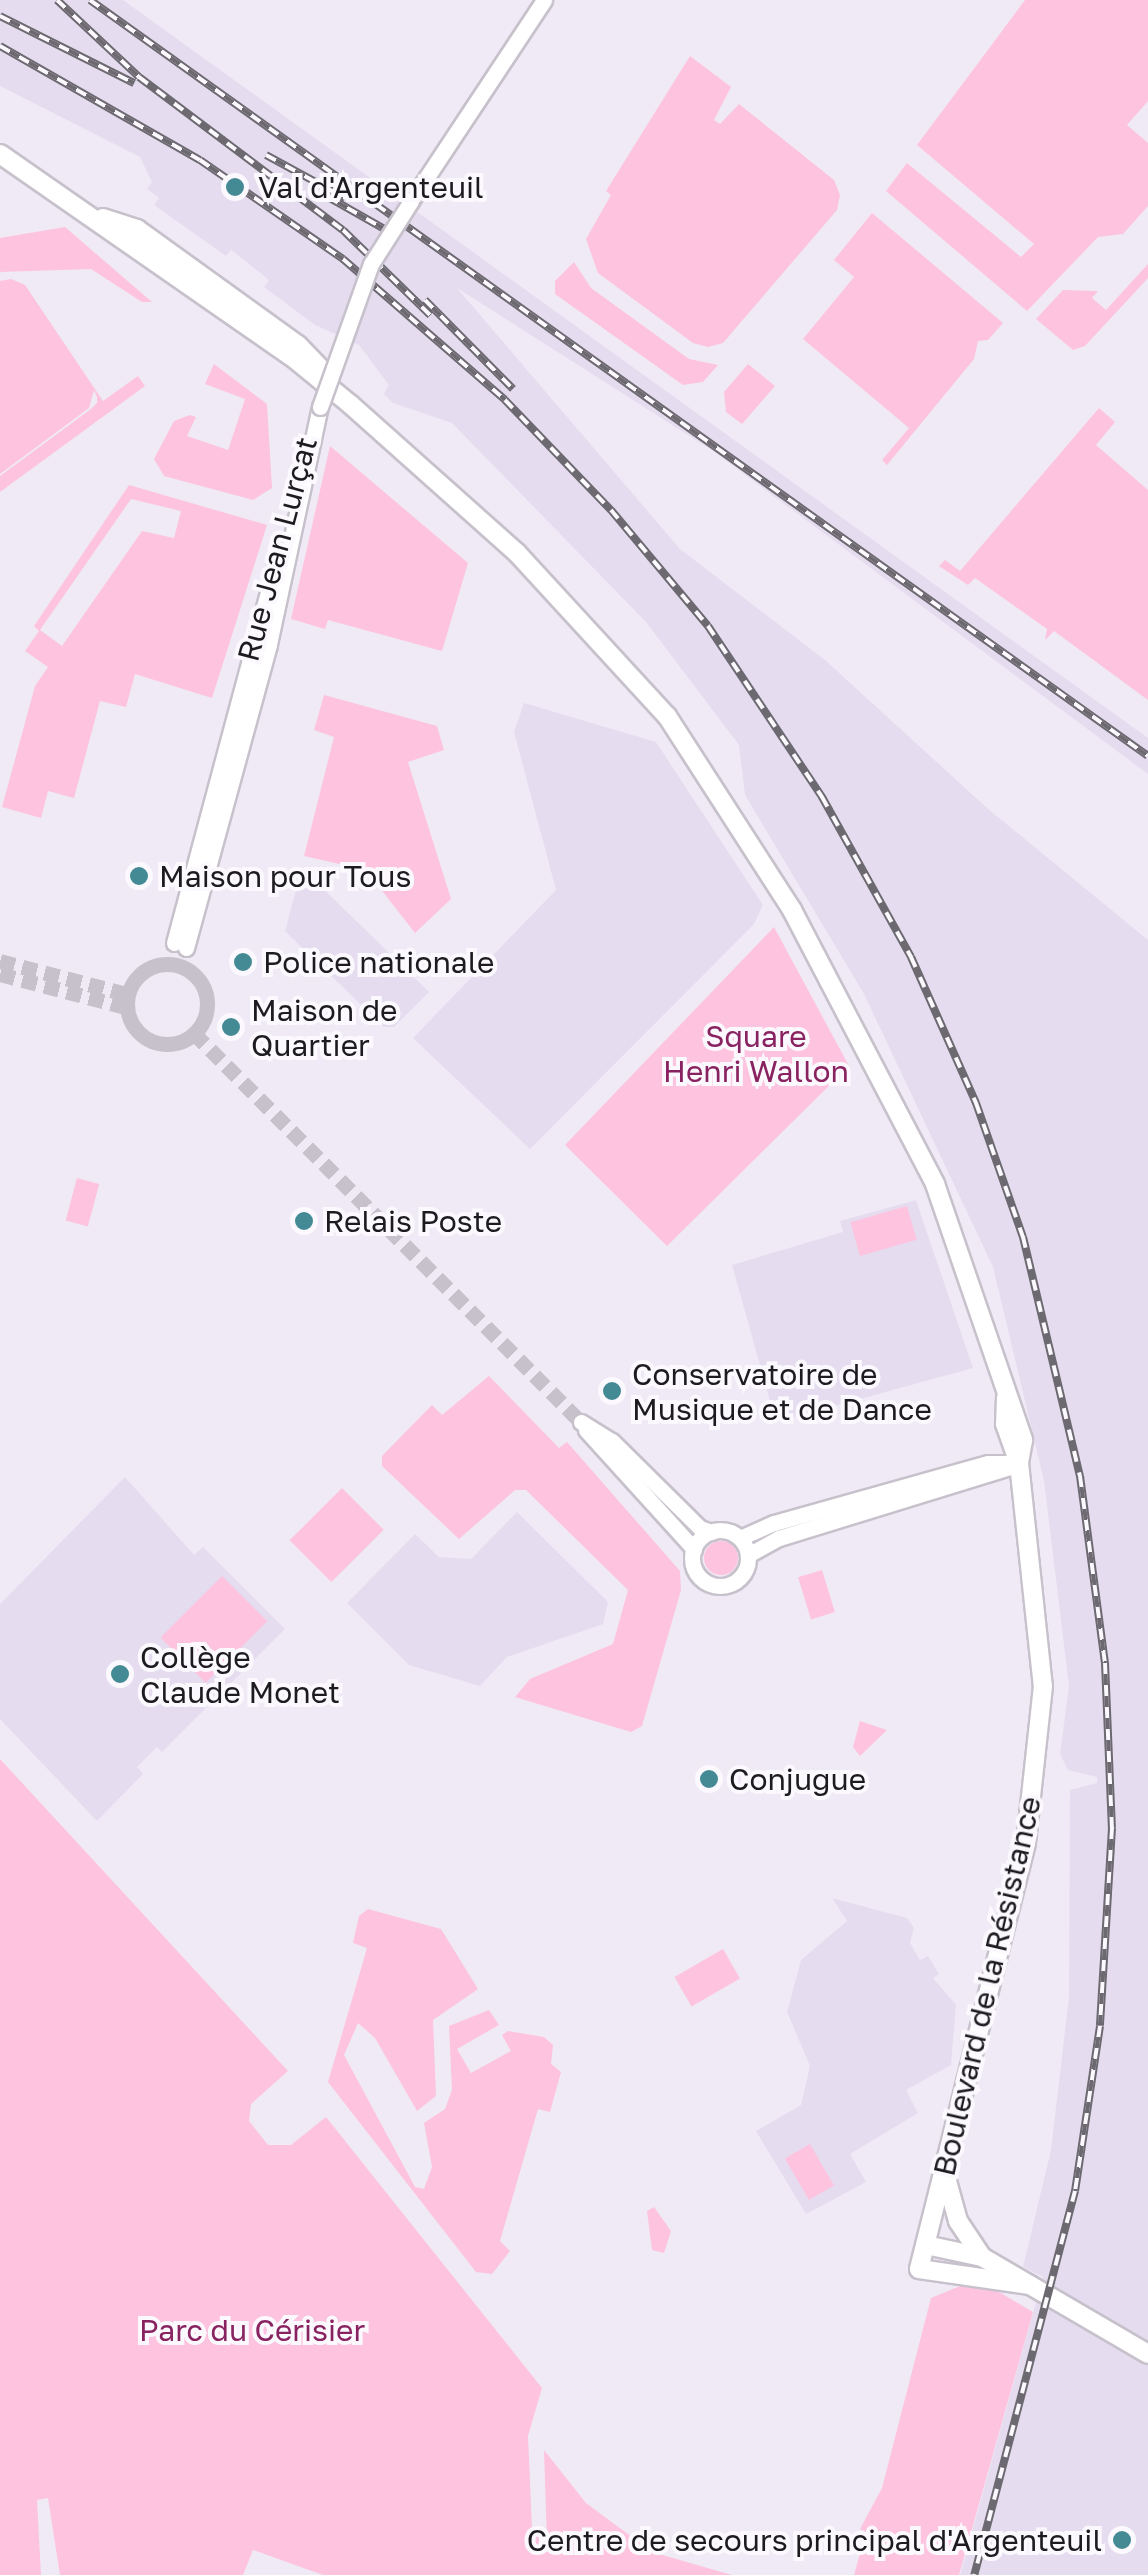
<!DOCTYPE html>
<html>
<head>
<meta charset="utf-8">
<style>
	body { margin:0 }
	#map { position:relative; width:1148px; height:2575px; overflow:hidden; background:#f0eaf6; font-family:"Golos Text",sans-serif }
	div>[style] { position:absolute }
	.built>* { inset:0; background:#e5ddef }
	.green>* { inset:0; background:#fdc3df; transform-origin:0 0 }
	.round { border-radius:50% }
	.tertiary-tunnel>* { height:15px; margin-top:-7.5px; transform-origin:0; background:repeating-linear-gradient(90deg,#c6c1cb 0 15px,transparent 0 23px) }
	.tertiary-tunnel>.ring { margin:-7.5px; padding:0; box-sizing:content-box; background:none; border:15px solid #c6c1cb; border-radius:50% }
	.roads { filter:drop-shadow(2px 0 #c7c1cc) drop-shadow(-2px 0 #c7c1cc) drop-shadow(0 2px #c7c1cc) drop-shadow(0 -2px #c7c1cc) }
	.tertiary>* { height:15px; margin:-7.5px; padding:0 7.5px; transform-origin:7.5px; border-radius:7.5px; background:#fff }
	.tertiary>.ring { margin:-7.5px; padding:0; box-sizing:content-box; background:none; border:15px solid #fff; border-radius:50% }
	.secondary>* { height:18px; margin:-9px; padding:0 9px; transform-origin:9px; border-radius:9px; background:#fff }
	.rail>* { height:8px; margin-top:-4px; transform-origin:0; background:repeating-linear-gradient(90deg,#fbf9fe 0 11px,#6d6970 0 22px); box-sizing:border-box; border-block:2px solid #6d6970 }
	.bridges { filter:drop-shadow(2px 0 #c7c1cc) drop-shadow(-2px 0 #c7c1cc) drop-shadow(0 2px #c7c1cc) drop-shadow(0 -2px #c7c1cc) }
	.tertiary-bridge>* { height:15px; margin:-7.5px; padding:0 7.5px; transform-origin:7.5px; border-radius:7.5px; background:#fff }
	.dots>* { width:28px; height:28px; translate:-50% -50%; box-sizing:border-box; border:5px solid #fbf9fe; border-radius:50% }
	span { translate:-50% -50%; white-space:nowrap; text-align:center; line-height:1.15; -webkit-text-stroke:8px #fbf9fe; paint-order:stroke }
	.poi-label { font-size:30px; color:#1d1b1f }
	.left { translate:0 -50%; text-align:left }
	.right { translate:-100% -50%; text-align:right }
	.street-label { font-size:30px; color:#1d1b1f }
	.park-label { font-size:30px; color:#882260 }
</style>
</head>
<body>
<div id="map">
	<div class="built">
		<i style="clip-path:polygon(0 0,123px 0,1148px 738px,1148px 774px,713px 451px,457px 288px,680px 549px,825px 660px,987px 808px,1148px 940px,1148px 2575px,960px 2575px,1043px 2277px,1023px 2267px,1051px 2150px,1069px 1997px,1070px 1790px,1097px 1783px,1097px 1777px,1068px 1770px,1060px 1754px,1069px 1686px,1044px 1481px,993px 1267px,864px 994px,745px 795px,739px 745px,646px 622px,452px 423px,393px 403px,384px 394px,389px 385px,359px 345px,315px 325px,264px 287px,269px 280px,239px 256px,231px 250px,226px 256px,154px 205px,159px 198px,147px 189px,152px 182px,140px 157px,0 86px)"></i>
		<i style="clip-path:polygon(524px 703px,656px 742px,763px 905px,754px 924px,530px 1149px,413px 1038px,556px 890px,514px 732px)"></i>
		<i style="clip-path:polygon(302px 868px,429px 992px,394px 1027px,384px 1027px,285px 931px)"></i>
		<i style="clip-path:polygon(916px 1200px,973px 1368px,776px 1422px,732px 1265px,843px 1232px,840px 1221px)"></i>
		<i style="clip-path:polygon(125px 1477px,194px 1555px,203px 1547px,285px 1629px,162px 1752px,157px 1747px,137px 1767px,143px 1774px,97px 1821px,0 1719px,0 1604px)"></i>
		<i style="clip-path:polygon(517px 1512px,608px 1602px,603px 1624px,507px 1657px,480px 1686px,409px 1665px,347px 1603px,415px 1534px,439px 1557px,471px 1559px)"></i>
		<i style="clip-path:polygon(832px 1898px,907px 1918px,914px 1928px,910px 1943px,920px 1960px,928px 1956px,939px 1974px,933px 1978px,956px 2005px,951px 2065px,906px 2090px,918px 2113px,850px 2154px,866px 2182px,806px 2214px,756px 2131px,801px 2105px,810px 2066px,787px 2012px,801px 1960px,847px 1921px)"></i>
	</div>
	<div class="green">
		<i style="clip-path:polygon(1025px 0,1148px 0,1148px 101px,1127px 125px,1148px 143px,1148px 206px,1123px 234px,1098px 237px,1027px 311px,886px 191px,907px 163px,1021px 257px,1034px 244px,917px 145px)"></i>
		<i style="clip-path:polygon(690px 56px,731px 87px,714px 120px,720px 124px,739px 104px,834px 180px,840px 195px,837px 210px,723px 343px,708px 347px,693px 343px,598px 273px,586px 239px,611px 195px,606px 191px)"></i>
		<i style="clip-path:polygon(872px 213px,1003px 323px,988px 340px,978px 341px,974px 359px,887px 465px,882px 460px,909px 428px,803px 339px,854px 277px,834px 260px)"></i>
		<i style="clip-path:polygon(65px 227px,152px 302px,142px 302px,91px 269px,0 272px,0 238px)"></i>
		<i style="clip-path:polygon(574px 262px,591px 288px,689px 359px,718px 365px,703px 382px,683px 385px,555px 294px,555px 281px)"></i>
		<i style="clip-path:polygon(1148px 264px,1148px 278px,1085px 346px,1073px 350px,1036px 319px,1063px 290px,1098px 291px,1092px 298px,1106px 310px)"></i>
		<i style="clip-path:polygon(11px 279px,25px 285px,103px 401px,138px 376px,145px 386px,0 492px,0 476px,91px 409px,97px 403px,97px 397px,94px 390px,89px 408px,0 474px,0 281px)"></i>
		<i style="clip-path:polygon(214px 364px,267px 404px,272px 488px,253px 500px,164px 476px,154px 459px,174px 421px,190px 415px,196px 417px,187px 436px,228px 450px,245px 399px,205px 384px)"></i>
		<i style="clip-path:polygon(748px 364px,775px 386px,742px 424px,726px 412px,724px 392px)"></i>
		<i style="clip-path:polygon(1099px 408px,1115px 422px,1096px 445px,1148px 490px,1148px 700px,1054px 631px,1045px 640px,1047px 629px,975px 578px,968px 585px,939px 566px,945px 560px,960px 571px)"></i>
		<i style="clip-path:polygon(330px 446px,468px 563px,442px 651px,328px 620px,325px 629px,291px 619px)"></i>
		<i style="clip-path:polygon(evenodd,129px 485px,267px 525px,212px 698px,135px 674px,126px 707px,100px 701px,74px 798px,48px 791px,41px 818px,2px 807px,35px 686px,48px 667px,25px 651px,39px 631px,34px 626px,129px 485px,131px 499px,181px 511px,174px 538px,142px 531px,62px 646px,40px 630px,131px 499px)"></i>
		<i style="clip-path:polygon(324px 695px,437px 726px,444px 750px,408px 762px,451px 899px,415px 933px,366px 870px,304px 856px,334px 737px,314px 730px)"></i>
		<i style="clip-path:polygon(774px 927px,849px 1066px,667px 1246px,565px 1145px)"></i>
		<i style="left:77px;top:1178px;width:23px;height:44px;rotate:15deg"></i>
		<i style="left:907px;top:1206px;width:35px;height:59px;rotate:74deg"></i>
		<i style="clip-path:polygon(489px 1376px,559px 1448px,567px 1442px,680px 1571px,681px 1590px,642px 1726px,631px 1732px,515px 1697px,530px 1679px,613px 1644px,628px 1590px,526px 1490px,515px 1490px,459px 1539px,382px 1466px,382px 1456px,432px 1405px,442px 1415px)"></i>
		<i style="left:342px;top:1488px;width:59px;height:74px;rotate:45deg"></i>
		<i class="round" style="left:704px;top:1541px;width:34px;height:34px"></i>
		<i style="left:822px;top:1570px;width:44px;height:25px;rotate:73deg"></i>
		<i style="left:222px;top:1576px;width:64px;height:87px;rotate:45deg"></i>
		<i style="clip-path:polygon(860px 1721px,887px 1730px,860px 1756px,853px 1747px)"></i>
		<i style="clip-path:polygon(0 1759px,288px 2071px,251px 2104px,249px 2121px,268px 2145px,291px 2145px,326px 2117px,542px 2388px,528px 2436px,532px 2528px,547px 2543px,544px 2450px,586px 2503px,652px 2552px,732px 2575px,323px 2575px,253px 2550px,243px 2575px,60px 2575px,48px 2498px,37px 2500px,41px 2575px,0 2575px)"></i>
		<i style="clip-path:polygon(368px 1909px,441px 1929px,478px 1989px,433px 2020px,436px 2096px,417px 2111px,375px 2038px,358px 2023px,344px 2055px,415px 2187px,424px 2189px,432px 2167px,424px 2123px,445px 2109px,452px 2090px,449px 2026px,489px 2010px,499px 2025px,457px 2049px,471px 2073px,511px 2051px,502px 2035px,508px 2031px,544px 2037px,553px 2045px,551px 2064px,561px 2072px,550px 2112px,538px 2109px,500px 2241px,510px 2251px,492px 2274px,476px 2272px,328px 2082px,367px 1948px,353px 1943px,359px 1916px)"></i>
		<i style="left:723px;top:1949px;width:34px;height:56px;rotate:60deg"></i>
		<i style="left:810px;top:2144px;width:48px;height:29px;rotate:60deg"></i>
		<i style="clip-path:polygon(654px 2207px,671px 2231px,664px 2253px,652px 2250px,647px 2211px)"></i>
		<i style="clip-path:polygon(960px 2286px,994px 2289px,1033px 2312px,959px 2575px,854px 2575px,866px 2532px,860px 2529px,882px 2488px,931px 2298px)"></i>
	</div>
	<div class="tertiary-tunnel">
		<i style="left:0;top:961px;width:131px;rotate:14.6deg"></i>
		<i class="ring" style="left:127px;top:964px;width:65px;height:65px"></i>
		<i style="left:0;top:974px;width:130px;rotate:14.7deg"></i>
		<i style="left:194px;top:1033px;width:549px;rotate:45.15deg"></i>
	</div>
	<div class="roads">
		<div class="tertiary">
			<i style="left:411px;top:201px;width:241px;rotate:-56.5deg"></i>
			<i style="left:174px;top:943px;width:390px;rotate:-75deg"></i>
			<i style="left:186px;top:948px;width:315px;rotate:-74.7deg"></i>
			<i style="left:269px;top:644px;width:242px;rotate:-77.9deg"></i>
			<i style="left:581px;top:1422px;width:36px;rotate:32deg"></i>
			<i style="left:612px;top:1441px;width:124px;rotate:44.7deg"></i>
			<i style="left:700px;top:1528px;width:12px;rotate:20deg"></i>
			<i style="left:586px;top:1430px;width:161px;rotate:47.8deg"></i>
			<i class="ring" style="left:692px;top:1530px;width:41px;height:41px"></i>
			<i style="left:740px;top:1538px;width:37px;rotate:-24deg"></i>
			<i style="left:774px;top:1523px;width:222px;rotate:-15.7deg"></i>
			<i style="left:988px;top:1463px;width:31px"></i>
			<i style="left:748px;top:1555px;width:35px;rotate:-29deg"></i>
			<i style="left:779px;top:1538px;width:248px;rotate:-17.1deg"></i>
		</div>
		<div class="secondary">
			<i style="left:0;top:154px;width:354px;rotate:34.8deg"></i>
			<i style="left:291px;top:356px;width:77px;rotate:39.2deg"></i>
			<i style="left:351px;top:405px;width:222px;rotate:41.7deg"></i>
			<i style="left:517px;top:553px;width:222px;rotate:47.4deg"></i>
			<i style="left:667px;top:716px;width:231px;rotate:57.2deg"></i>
			<i style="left:792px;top:910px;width:309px;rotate:62.4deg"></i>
			<i style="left:935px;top:1184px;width:271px;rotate:71deg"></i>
			<i style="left:1023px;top:1440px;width:23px;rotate:100deg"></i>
			<i style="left:1019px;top:1463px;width:224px;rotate:83.9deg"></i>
			<i style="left:1043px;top:1686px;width:158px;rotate:96.2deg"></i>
			<i style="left:1026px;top:1843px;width:439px;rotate:104.1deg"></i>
			<i style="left:919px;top:2269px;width:112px;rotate:8.2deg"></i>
			<i style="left:103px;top:218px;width:36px;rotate:18deg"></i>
			<i style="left:137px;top:229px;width:198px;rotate:35.8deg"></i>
			<i style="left:298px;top:345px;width:35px;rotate:46deg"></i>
			<i style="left:1006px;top:1397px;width:27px;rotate:92deg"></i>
			<i style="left:1005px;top:1424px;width:41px;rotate:70.3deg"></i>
			<i style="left:945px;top:2174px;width:49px;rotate:74.5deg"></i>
			<i style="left:958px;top:2221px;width:43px;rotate:56.3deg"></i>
			<i style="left:926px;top:2245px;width:57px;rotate:12.1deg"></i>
			<i style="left:982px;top:2257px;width:192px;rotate:30.3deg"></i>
		</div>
	</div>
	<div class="rail">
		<i style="left:57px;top:0;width:112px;rotate:43.2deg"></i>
		<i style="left:139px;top:77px;width:255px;rotate:36.9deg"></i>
		<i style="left:343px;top:230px;width:122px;rotate:44.3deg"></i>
		<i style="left:90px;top:0;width:1300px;rotate:35.55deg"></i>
		<i style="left:0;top:16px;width:150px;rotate:26.6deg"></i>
		<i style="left:0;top:46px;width:230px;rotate:29.7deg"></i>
		<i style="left:200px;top:160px;width:174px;rotate:34.7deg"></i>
		<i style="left:343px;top:259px;width:215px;rotate:41deg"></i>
		<i style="left:505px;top:400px;width:153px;rotate:46.1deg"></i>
		<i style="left:611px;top:510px;width:151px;rotate:50.1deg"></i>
		<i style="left:708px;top:626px;width:206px;rotate:56.3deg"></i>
		<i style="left:822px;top:797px;width:183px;rotate:60.9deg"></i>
		<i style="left:911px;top:957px;width:160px;rotate:66deg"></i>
		<i style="left:976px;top:1103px;width:142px;rotate:70.7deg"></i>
		<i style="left:1023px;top:1237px;width:246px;rotate:76.6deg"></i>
		<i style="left:1080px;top:1476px;width:189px;rotate:82.4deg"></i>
		<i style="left:1105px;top:1663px;width:165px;rotate:87.6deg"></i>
		<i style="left:1112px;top:1828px;width:198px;rotate:93.5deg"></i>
		<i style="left:1100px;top:2026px;width:167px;rotate:98.6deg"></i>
		<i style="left:1075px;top:2191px;width:397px;rotate:104.7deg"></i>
		<i style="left:266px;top:155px;width:90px;rotate:28.6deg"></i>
		<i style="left:328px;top:197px;width:75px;rotate:29.6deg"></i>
		<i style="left:425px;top:300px;width:125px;rotate:45.3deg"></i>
	</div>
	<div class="bridges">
		<div class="tertiary-bridge">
			<i style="left:320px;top:407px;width:152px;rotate:-70.4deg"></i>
			<i style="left:371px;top:264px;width:75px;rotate:-57.6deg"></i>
		</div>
	</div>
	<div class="dots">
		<i style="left:235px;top:187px;background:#448a94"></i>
		<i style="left:139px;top:876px;background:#448a94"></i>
		<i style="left:243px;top:962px;background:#448a94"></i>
		<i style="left:231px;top:1027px;background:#448a94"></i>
		<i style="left:304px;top:1221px;background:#448a94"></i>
		<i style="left:612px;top:1391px;background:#448a94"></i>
		<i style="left:120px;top:1674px;background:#448a94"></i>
		<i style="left:709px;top:1779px;background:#448a94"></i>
		<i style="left:1122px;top:2540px;background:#448a94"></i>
	</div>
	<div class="poi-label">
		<span class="left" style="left:258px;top:187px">Val d'Argenteuil</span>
		<span class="left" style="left:159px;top:876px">Maison pour Tous</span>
		<span class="left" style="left:263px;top:962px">Police nationale</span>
		<span class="left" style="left:251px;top:1027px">Maison de<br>Quartier</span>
		<span class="left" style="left:324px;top:1221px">Relais Poste</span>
		<span class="left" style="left:632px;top:1391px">Conservatoire de<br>Musique et de Dance</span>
		<span class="left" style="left:140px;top:1674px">Collège<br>Claude Monet</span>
		<span class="left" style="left:729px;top:1779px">Conjugue</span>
		<span class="right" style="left:1102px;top:2540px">Centre de secours principal d'Argenteuil</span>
	</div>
	<div class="street-label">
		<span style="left:277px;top:549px;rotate:-75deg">Rue Jean Lurçat</span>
		<span style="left:987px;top:1986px;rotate:-77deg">Boulevard de la Résistance</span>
	</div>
	<div class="park-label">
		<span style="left:756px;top:1053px">Square<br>Henri Wallon</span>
		<span style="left:252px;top:2330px">Parc du Cérisier</span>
	</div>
</div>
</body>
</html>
